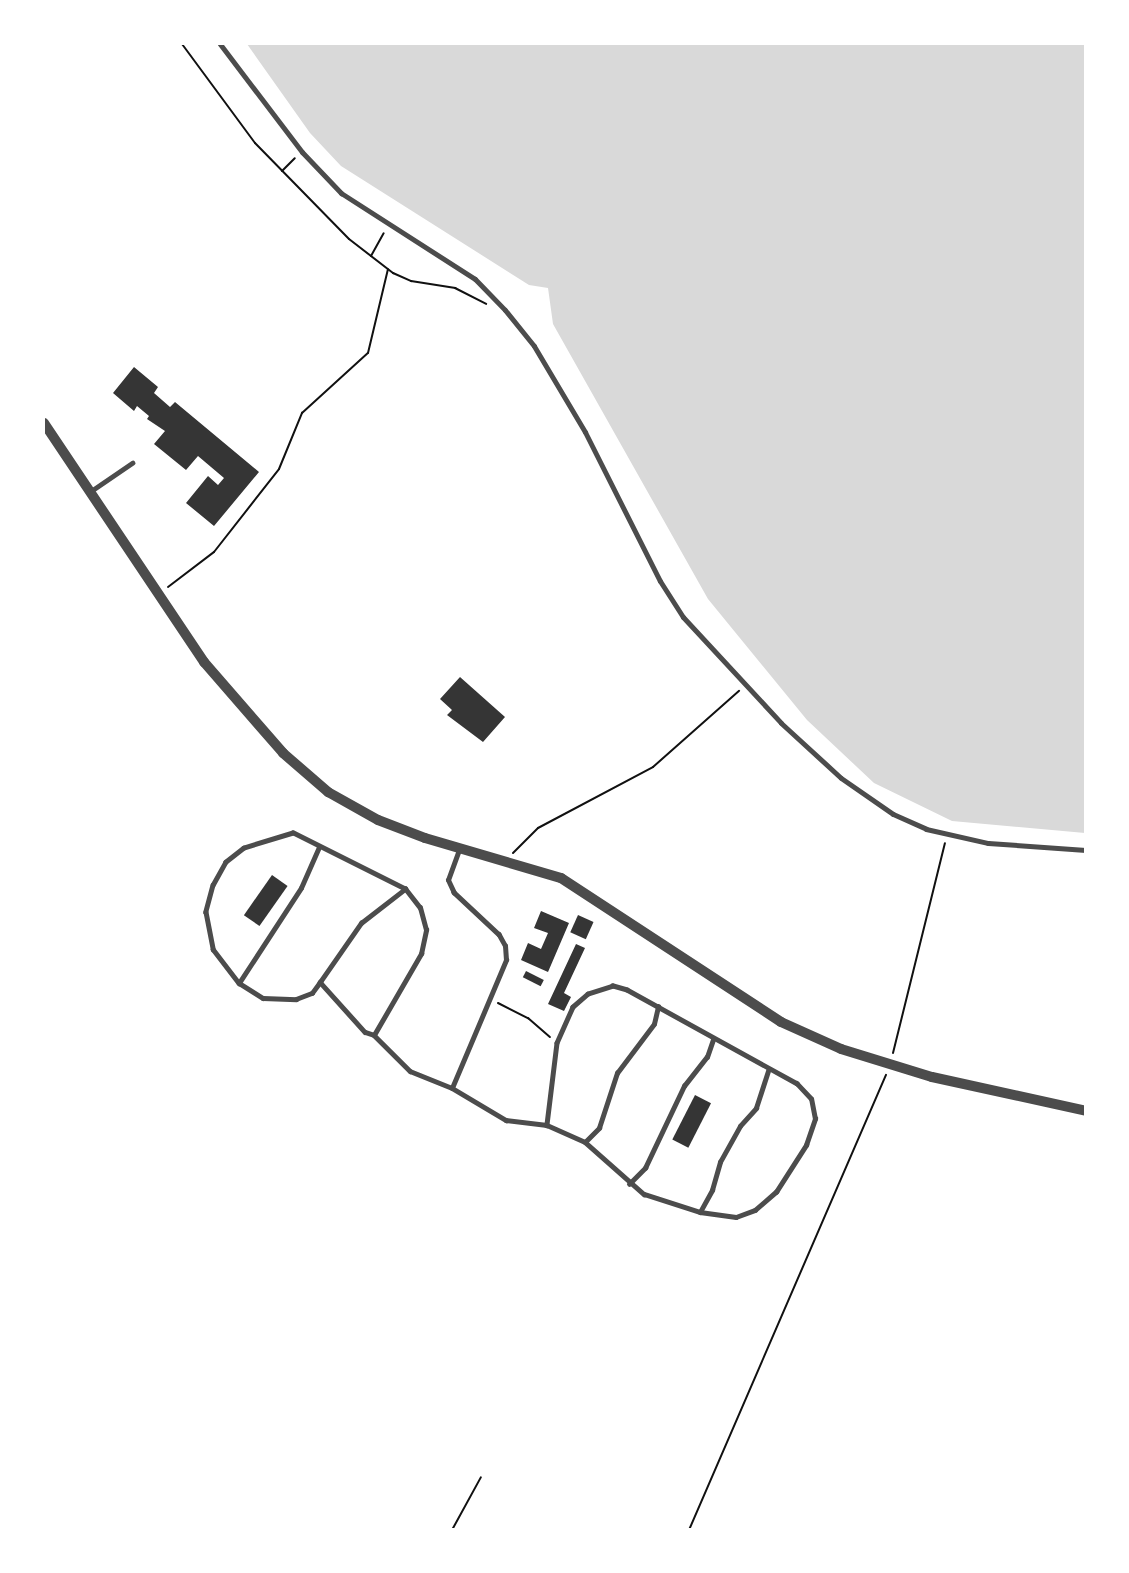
<!DOCTYPE html>
<html>
<head>
<meta charset="utf-8">
<style>
	body { margin:0 }
	#map { position:relative; width:1129px; height:1573px; overflow:hidden; background:#fff; font-family:"Asap Condensed",sans-serif }
	div>[style] { position:absolute }
	.water>* { inset:0; background:#d9d9d9 }
	.building>* { inset:0; background:#353535; transform-origin:0 0 }
	.path>* { height:2px; margin:-1px; padding:0 1px; transform-origin:1px; border-radius:1px; background:#111 }
	.service>* { height:4.5px; margin:-2.25px; padding:0 2.25px; transform-origin:2.25px; border-radius:2.25px; background:#4c4c4c }
	.pedestrian>* { height:5px; margin:-2.5px; padding:0 2.5px; transform-origin:2.5px; border-radius:2.5px; background:#4c4c4c }
	.tertiary>* { height:10px; margin:-5px; padding:0 5px; transform-origin:5px; border-radius:5px; background:#4c4c4c }
	span { translate:-50% -50%; white-space:nowrap; text-align:center; line-height:1.15; -webkit-text-stroke:4.5px #fff; paint-order:stroke }
	.frame { position:absolute; inset:0; border:45px solid #fff; pointer-events:none }
</style>
</head>
<body>
<div id="map">
	<div class="water">
		<i style="clip-path:polygon(247px 44px,1085px 44px,1085px 833px,952px 821px,874px 783px,807px 720px,708px 599px,553px 324px,548px 288px,529px 285px,341px 166px,310px 133px)"></i>
	</div>
	<div class="building">
		<i style="clip-path:polygon(134px 367px,158px 387px,154px 393px,170px 407px,175px 402px,259px 472px,214px 526px,186px 503px,208px 476px,218px 485px,224px 478px,198px 456px,186px 470px,154px 444px,165px 431px,147px 419px,149px 416px,137px 406px,134px 411px,113px 393px)"></i>
		<i style="clip-path:polygon(460px 677px,505px 717px,483px 742px,447px 715px,452px 710px,440px 699px)"></i>
		<i style="left:272px;top:875px;width:19px;height:49px;rotate:35deg"></i>
		<i style="clip-path:polygon(541px 911px,569px 923px,548px 972px,521px 960px,528px 943px,541px 949px,548px 933px,534px 928px)"></i>
		<i style="left:578px;top:915px;width:17px;height:19px;rotate:24deg"></i>
		<i style="clip-path:polygon(576px 944px,585px 948px,564px 993px,571px 997px,564px 1011px,548px 1004px)"></i>
		<i style="left:526px;top:971px;width:20px;height:7px;rotate:27deg"></i>
		<i style="left:695px;top:1095px;width:18px;height:50px;rotate:27deg"></i>
	</div>
	<div class="path">
		<i style="left:182px;top:44px;width:123px;rotate:53.6deg"></i>
		<i style="left:255px;top:143px;width:134px;rotate:45.6deg"></i>
		<i style="left:349px;top:239px;width:56px;rotate:37.7deg"></i>
		<i style="left:393px;top:273px;width:20px;rotate:24deg"></i>
		<i style="left:411px;top:281px;width:45px;rotate:9deg"></i>
		<i style="left:455px;top:288px;width:35px;rotate:27deg"></i>
		<i style="left:282px;top:171px;width:18px;rotate:-45deg"></i>
		<i style="left:371px;top:256px;width:26px;rotate:-61deg"></i>
		<i style="left:168px;top:587px;width:58px;rotate:-37.3deg"></i>
		<i style="left:214px;top:552px;width:105px;rotate:-51.9deg"></i>
		<i style="left:279px;top:469px;width:61px;rotate:-67.7deg"></i>
		<i style="left:302px;top:413px;width:89px;rotate:-42.3deg"></i>
		<i style="left:368px;top:353px;width:86px;rotate:-76.6deg"></i>
		<i style="left:513px;top:853px;width:35px;rotate:-45deg"></i>
		<i style="left:538px;top:828px;width:130px;rotate:-27.9deg"></i>
		<i style="left:653px;top:767px;width:115px;rotate:-41.5deg"></i>
		<i style="left:498px;top:1003px;width:34px;rotate:27deg"></i>
		<i style="left:528px;top:1018px;width:29px;rotate:41deg"></i>
		<i style="left:893px;top:1053px;width:216px;rotate:-76.1deg"></i>
		<i style="left:452px;top:1530px;width:60px;rotate:-61.3deg"></i>
		<i style="left:689px;top:1530px;width:496px;rotate:-66.6deg"></i>
	</div>
	<div class="service">
		<i style="left:91px;top:491px;width:50px;rotate:-34.3deg"></i>
		<i style="left:320px;top:982px;width:72px;rotate:-55.2deg"></i>
		<i style="left:361px;top:923px;width:56px;rotate:-37.7deg"></i>
		<i style="left:239px;top:983px;width:113px;rotate:-56.9deg"></i>
		<i style="left:301px;top:888px;width:45px;rotate:-66.3deg"></i>
		<i style="left:374px;top:1035px;width:94px;rotate:-59.9deg"></i>
		<i style="left:421px;top:954px;width:25px;rotate:-78deg"></i>
		<i style="left:426px;top:930px;width:23px;rotate:-105deg"></i>
		<i style="left:420px;top:908px;width:24px;rotate:-128deg"></i>
		<i style="left:405px;top:889px;width:125px;rotate:-153.4deg"></i>
		<i style="left:293px;top:833px;width:51px;rotate:163deg"></i>
		<i style="left:244px;top:848px;width:23px;rotate:142deg"></i>
		<i style="left:226px;top:862px;width:26px;rotate:119deg"></i>
		<i style="left:213px;top:885px;width:28px;rotate:105deg"></i>
		<i style="left:206px;top:912px;width:38px;rotate:79deg"></i>
		<i style="left:213px;top:949px;width:43px;rotate:52.6deg"></i>
		<i style="left:239px;top:983px;width:28px;rotate:32deg"></i>
		<i style="left:263px;top:998px;width:33px;rotate:2deg"></i>
		<i style="left:296px;top:999px;width:17px;rotate:-21deg"></i>
		<i style="left:312px;top:993px;width:14px;rotate:-54deg"></i>
		<i style="left:320px;top:982px;width:67px;rotate:48deg"></i>
		<i style="left:365px;top:1032px;width:9px;rotate:18deg"></i>
		<i style="left:374px;top:1035px;width:51px;rotate:45deg"></i>
		<i style="left:410px;top:1071px;width:45px;rotate:22deg"></i>
		<i style="left:452px;top:1088px;width:63px;rotate:30.7deg"></i>
		<i style="left:506px;top:1120px;width:41px;rotate:7deg"></i>
		<i style="left:547px;top:1125px;width:42px;rotate:24.1deg"></i>
		<i style="left:585px;top:1142px;width:79px;rotate:41.4deg"></i>
		<i style="left:644px;top:1194px;width:59px;rotate:17.8deg"></i>
		<i style="left:700px;top:1212px;width:36px;rotate:8deg"></i>
		<i style="left:736px;top:1217px;width:20px;rotate:-20deg"></i>
		<i style="left:755px;top:1210px;width:28px;rotate:-41deg"></i>
		<i style="left:776px;top:1192px;width:56px;rotate:-57.4deg"></i>
		<i style="left:806px;top:1145px;width:28px;rotate:-71deg"></i>
		<i style="left:815px;top:1119px;width:20px;rotate:-101deg"></i>
		<i style="left:811px;top:1099px;width:21px;rotate:-133deg"></i>
		<i style="left:797px;top:1084px;width:194px;rotate:-151.1deg"></i>
		<i style="left:627px;top:990px;width:15px;rotate:-164deg"></i>
		<i style="left:613px;top:986px;width:26px;rotate:162deg"></i>
		<i style="left:588px;top:994px;width:20px;rotate:139deg"></i>
		<i style="left:573px;top:1007px;width:39px;rotate:114deg"></i>
		<i style="left:557px;top:1043px;width:83px;rotate:97deg"></i>
		<i style="left:452px;top:1088px;width:139px;rotate:-67.1deg"></i>
		<i style="left:506px;top:960px;width:14px;rotate:-94deg"></i>
		<i style="left:505px;top:946px;width:13px;rotate:-119deg"></i>
		<i style="left:499px;top:935px;width:62px;rotate:-137deg"></i>
		<i style="left:454px;top:893px;width:14px;rotate:-115deg"></i>
		<i style="left:448px;top:880px;width:33px;rotate:-70deg"></i>
		<i style="left:585px;top:1142px;width:20px;rotate:-45deg"></i>
		<i style="left:599px;top:1128px;width:58px;rotate:-71.9deg"></i>
		<i style="left:617px;top:1073px;width:61px;rotate:-52.9deg"></i>
		<i style="left:654px;top:1024px;width:18px;rotate:-77deg"></i>
		<i style="left:629px;top:1184px;width:23px;rotate:-45deg"></i>
		<i style="left:645px;top:1168px;width:91px;rotate:-64.6deg"></i>
		<i style="left:684px;top:1086px;width:37px;rotate:-52deg"></i>
		<i style="left:707px;top:1057px;width:18px;rotate:-71deg"></i>
		<i style="left:700px;top:1212px;width:25px;rotate:-61deg"></i>
		<i style="left:712px;top:1190px;width:29px;rotate:-74deg"></i>
		<i style="left:720px;top:1162px;width:41px;rotate:-60.9deg"></i>
		<i style="left:740px;top:1126px;width:24px;rotate:-48deg"></i>
		<i style="left:756px;top:1108px;width:39px;rotate:-72deg"></i>
	</div>
	<div class="pedestrian">
		<i style="left:220px;top:44px;width:136px;rotate:52.8deg"></i>
		<i style="left:302px;top:152px;width:57px;rotate:46.4deg"></i>
		<i style="left:341px;top:193px;width:159px;rotate:32.7deg"></i>
		<i style="left:475px;top:279px;width:43px;rotate:45.9deg"></i>
		<i style="left:505px;top:310px;width:46px;rotate:51.1deg"></i>
		<i style="left:534px;top:346px;width:100px;rotate:59.3deg"></i>
		<i style="left:585px;top:432px;width:167px;rotate:63.3deg"></i>
		<i style="left:660px;top:581px;width:43px;rotate:57.4deg"></i>
		<i style="left:683px;top:617px;width:144px;rotate:47.2deg"></i>
		<i style="left:781px;top:723px;width:81px;rotate:42.5deg"></i>
		<i style="left:841px;top:778px;width:63px;rotate:34.7deg"></i>
		<i style="left:893px;top:814px;width:36px;rotate:24deg"></i>
		<i style="left:926px;top:829px;width:64px;rotate:12.7deg"></i>
		<i style="left:988px;top:843px;width:98px;rotate:4.1deg"></i>
	</div>
	<div class="tertiary">
		<i style="left:44px;top:423px;width:288px;rotate:56.2deg"></i>
		<i style="left:204px;top:662px;width:121px;rotate:49deg"></i>
		<i style="left:283px;top:753px;width:60px;rotate:40.9deg"></i>
		<i style="left:328px;top:792px;width:57px;rotate:29.2deg"></i>
		<i style="left:378px;top:820px;width:50px;rotate:21deg"></i>
		<i style="left:425px;top:838px;width:142px;rotate:16.4deg"></i>
		<i style="left:561px;top:878px;width:263px;rotate:33.2deg"></i>
		<i style="left:781px;top:1022px;width:66px;rotate:24.2deg"></i>
		<i style="left:841px;top:1049px;width:95px;rotate:17.1deg"></i>
		<i style="left:932px;top:1077px;width:158px;rotate:12.4deg"></i>
	</div>
	<div class="frame"></div>
</div>
</body>
</html>
